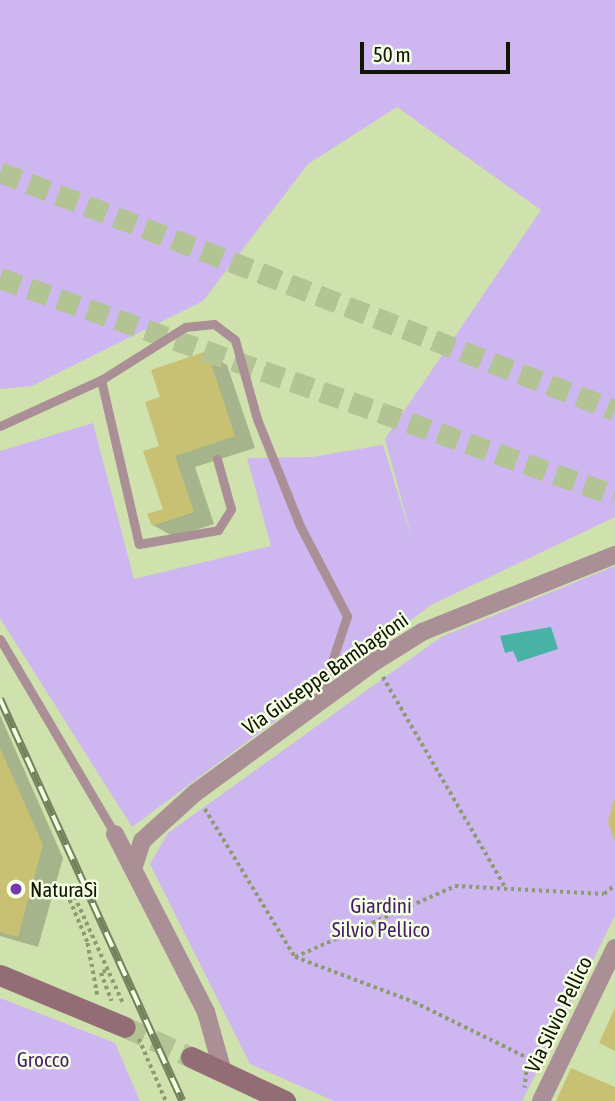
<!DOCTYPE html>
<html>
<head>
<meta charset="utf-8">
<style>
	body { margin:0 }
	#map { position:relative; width:615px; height:1101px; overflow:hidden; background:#cfe2ad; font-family:"Asap Condensed",sans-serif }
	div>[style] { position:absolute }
	.green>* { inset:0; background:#ceb6f0 }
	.water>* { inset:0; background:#48b3a5 }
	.shadow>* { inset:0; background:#0003 }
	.building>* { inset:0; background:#c8c173 }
	.secondary-tunnel>* { height:21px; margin-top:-10.5px; transform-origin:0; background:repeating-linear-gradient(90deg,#b2c394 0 21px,transparent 0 31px) }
	.motorway-tunnel>* { height:21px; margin-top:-10.5px; transform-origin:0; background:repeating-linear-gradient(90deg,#b2c394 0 21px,transparent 0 31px) }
	.path>* { height:3.5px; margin-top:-1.75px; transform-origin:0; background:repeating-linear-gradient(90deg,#8d9b72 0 3.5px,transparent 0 7px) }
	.service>* { height:9px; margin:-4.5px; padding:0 4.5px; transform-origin:4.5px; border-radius:4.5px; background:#aa9096 }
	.minor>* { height:18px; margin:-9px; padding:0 9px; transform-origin:9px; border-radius:9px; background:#aa9096 }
	.secondary>* { height:21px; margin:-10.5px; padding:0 10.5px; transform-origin:10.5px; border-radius:10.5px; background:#926d75 }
	.rail>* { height:8px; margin-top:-4px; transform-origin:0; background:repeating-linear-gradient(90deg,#f5ffe4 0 16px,#74815c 0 32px); box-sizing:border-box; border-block:2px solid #74815c }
	.dots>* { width:19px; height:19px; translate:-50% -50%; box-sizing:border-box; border:4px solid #f5ffe4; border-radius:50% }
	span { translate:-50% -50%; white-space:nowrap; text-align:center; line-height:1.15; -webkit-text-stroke:5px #f5ffe4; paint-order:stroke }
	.street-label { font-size:21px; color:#101503 }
	.poi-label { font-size:21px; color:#101503 }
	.left { translate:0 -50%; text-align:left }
	.park-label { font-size:21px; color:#451c6a }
	.scale { position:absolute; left:360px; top:42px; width:150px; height:32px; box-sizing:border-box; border:4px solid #101503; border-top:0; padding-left:9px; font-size:21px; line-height:24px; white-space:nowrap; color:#101503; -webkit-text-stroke:5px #f5ffe4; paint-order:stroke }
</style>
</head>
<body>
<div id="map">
	<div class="green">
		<i style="clip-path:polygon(0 0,615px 0,615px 517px,431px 605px,132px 827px,0 618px,0 451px,93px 423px,134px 579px,271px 546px,247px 458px,312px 457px,383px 445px,414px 545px,385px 439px,541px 210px,397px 107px,308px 164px,203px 301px,32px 386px,0 389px)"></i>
		<i style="clip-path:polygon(615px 566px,615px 916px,522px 1101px,334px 1101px,250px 1064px,150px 864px,168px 833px,441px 637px)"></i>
		<i style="clip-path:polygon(0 998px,115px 1043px,140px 1101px,0 1101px)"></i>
	</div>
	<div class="water">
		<i style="clip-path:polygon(551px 627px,558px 649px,518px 662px,513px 651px,505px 653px,500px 636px)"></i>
	</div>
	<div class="shadow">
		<i style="clip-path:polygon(206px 353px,227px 365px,255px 448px,195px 467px,214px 524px,174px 537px,153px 525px,165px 510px,162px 398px)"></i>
		<i style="clip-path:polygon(0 715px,63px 858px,38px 947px,0 936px)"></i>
	</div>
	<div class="building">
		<i style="clip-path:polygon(207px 351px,235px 436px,175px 456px,194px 512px,152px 526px,147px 514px,163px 509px,143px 451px,159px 446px,145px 402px,160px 397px,151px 370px)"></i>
		<i style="clip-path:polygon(0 748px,43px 845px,18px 937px,0 932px)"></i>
		<i style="clip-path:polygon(614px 799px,615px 799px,615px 842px,608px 822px)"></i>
		<i style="clip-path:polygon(615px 1008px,615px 1051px,599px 1043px)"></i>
		<i style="clip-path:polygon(571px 1068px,615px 1087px,615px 1101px,556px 1101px)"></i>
	</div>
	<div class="secondary-tunnel">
		<i style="left:125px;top:1027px;width:72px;rotate:24.4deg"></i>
	</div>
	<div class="motorway-tunnel">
		<i style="left:0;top:172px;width:659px;rotate:21.16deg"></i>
		<i style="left:0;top:278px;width:652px;rotate:19.44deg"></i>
	</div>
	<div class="path">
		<i style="left:383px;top:677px;width:246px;rotate:59.8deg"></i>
		<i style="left:205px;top:809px;width:173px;rotate:58.7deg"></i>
		<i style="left:295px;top:957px;width:127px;rotate:20.7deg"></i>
		<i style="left:414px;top:1002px;width:127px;rotate:26.2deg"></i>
		<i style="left:528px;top:1058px;width:30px;rotate:96deg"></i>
		<i style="left:295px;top:957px;width:175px;rotate:-23.9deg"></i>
		<i style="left:455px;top:886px;width:149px;rotate:3.1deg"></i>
		<i style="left:604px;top:894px;width:14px;rotate:-39deg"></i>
		<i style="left:106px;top:971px;width:5px;rotate:158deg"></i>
		<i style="left:101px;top:973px;width:30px;rotate:69deg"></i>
		<i style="left:97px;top:995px;width:54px;rotate:-100.7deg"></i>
		<i style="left:87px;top:942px;width:60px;rotate:-112.7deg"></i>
		<i style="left:64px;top:887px;width:6px;rotate:-31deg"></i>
		<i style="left:69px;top:884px;width:131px;rotate:65.6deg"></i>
		<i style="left:139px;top:1039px;width:68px;rotate:66.5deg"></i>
	</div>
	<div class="service">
		<i style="left:101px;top:380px;width:168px;rotate:77deg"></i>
		<i style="left:139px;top:544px;width:80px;rotate:-10deg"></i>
		<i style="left:218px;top:530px;width:25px;rotate:-58deg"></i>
		<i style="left:231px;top:509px;width:52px;rotate:-105.6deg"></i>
		<i style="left:0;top:426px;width:111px;rotate:-24.5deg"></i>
		<i style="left:101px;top:380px;width:99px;rotate:-32.2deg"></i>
		<i style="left:185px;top:327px;width:29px;rotate:-6deg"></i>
		<i style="left:214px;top:324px;width:26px;rotate:37deg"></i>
		<i style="left:235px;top:340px;width:82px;rotate:74.4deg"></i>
		<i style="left:257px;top:419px;width:115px;rotate:68.1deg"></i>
		<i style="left:300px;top:526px;width:102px;rotate:62.4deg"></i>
		<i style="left:347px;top:616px;width:86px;rotate:108.2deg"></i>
		<i style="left:0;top:639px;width:226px;rotate:59.5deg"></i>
	</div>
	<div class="minor">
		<i style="left:115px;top:834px;width:200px;rotate:62.9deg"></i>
		<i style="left:206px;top:1012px;width:62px;rotate:74.2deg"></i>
		<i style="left:135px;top:863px;width:23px;rotate:-72deg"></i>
		<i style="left:142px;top:841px;width:72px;rotate:-42.2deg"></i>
		<i style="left:195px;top:793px;width:222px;rotate:-36.2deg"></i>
		<i style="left:374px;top:662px;width:57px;rotate:-32deg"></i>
		<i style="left:422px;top:632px;width:208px;rotate:-21.8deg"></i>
		<i style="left:541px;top:1101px;width:170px;rotate:-64.2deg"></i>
	</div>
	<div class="secondary">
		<i style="left:0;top:975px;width:135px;rotate:22.6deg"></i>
		<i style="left:191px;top:1057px;width:104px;rotate:25.1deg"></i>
	</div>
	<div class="rail">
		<i style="left:0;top:699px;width:441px;rotate:65.6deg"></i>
	</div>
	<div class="dots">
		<i style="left:16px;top:889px;background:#7539af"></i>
	</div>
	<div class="street-label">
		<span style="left:325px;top:673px;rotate:-35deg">Via Giuseppe Bambagioni</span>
		<span style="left:558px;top:1014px;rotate:-64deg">Via Silvio Pellico</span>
	</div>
	<div class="poi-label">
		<span class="left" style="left:30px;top:889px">NaturaSì</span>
	</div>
	<div class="park-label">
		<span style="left:381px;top:917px">Giardini<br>Silvio Pellico</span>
		<span style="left:43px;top:1059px">Grocco</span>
	</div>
	<div class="scale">50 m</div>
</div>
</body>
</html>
